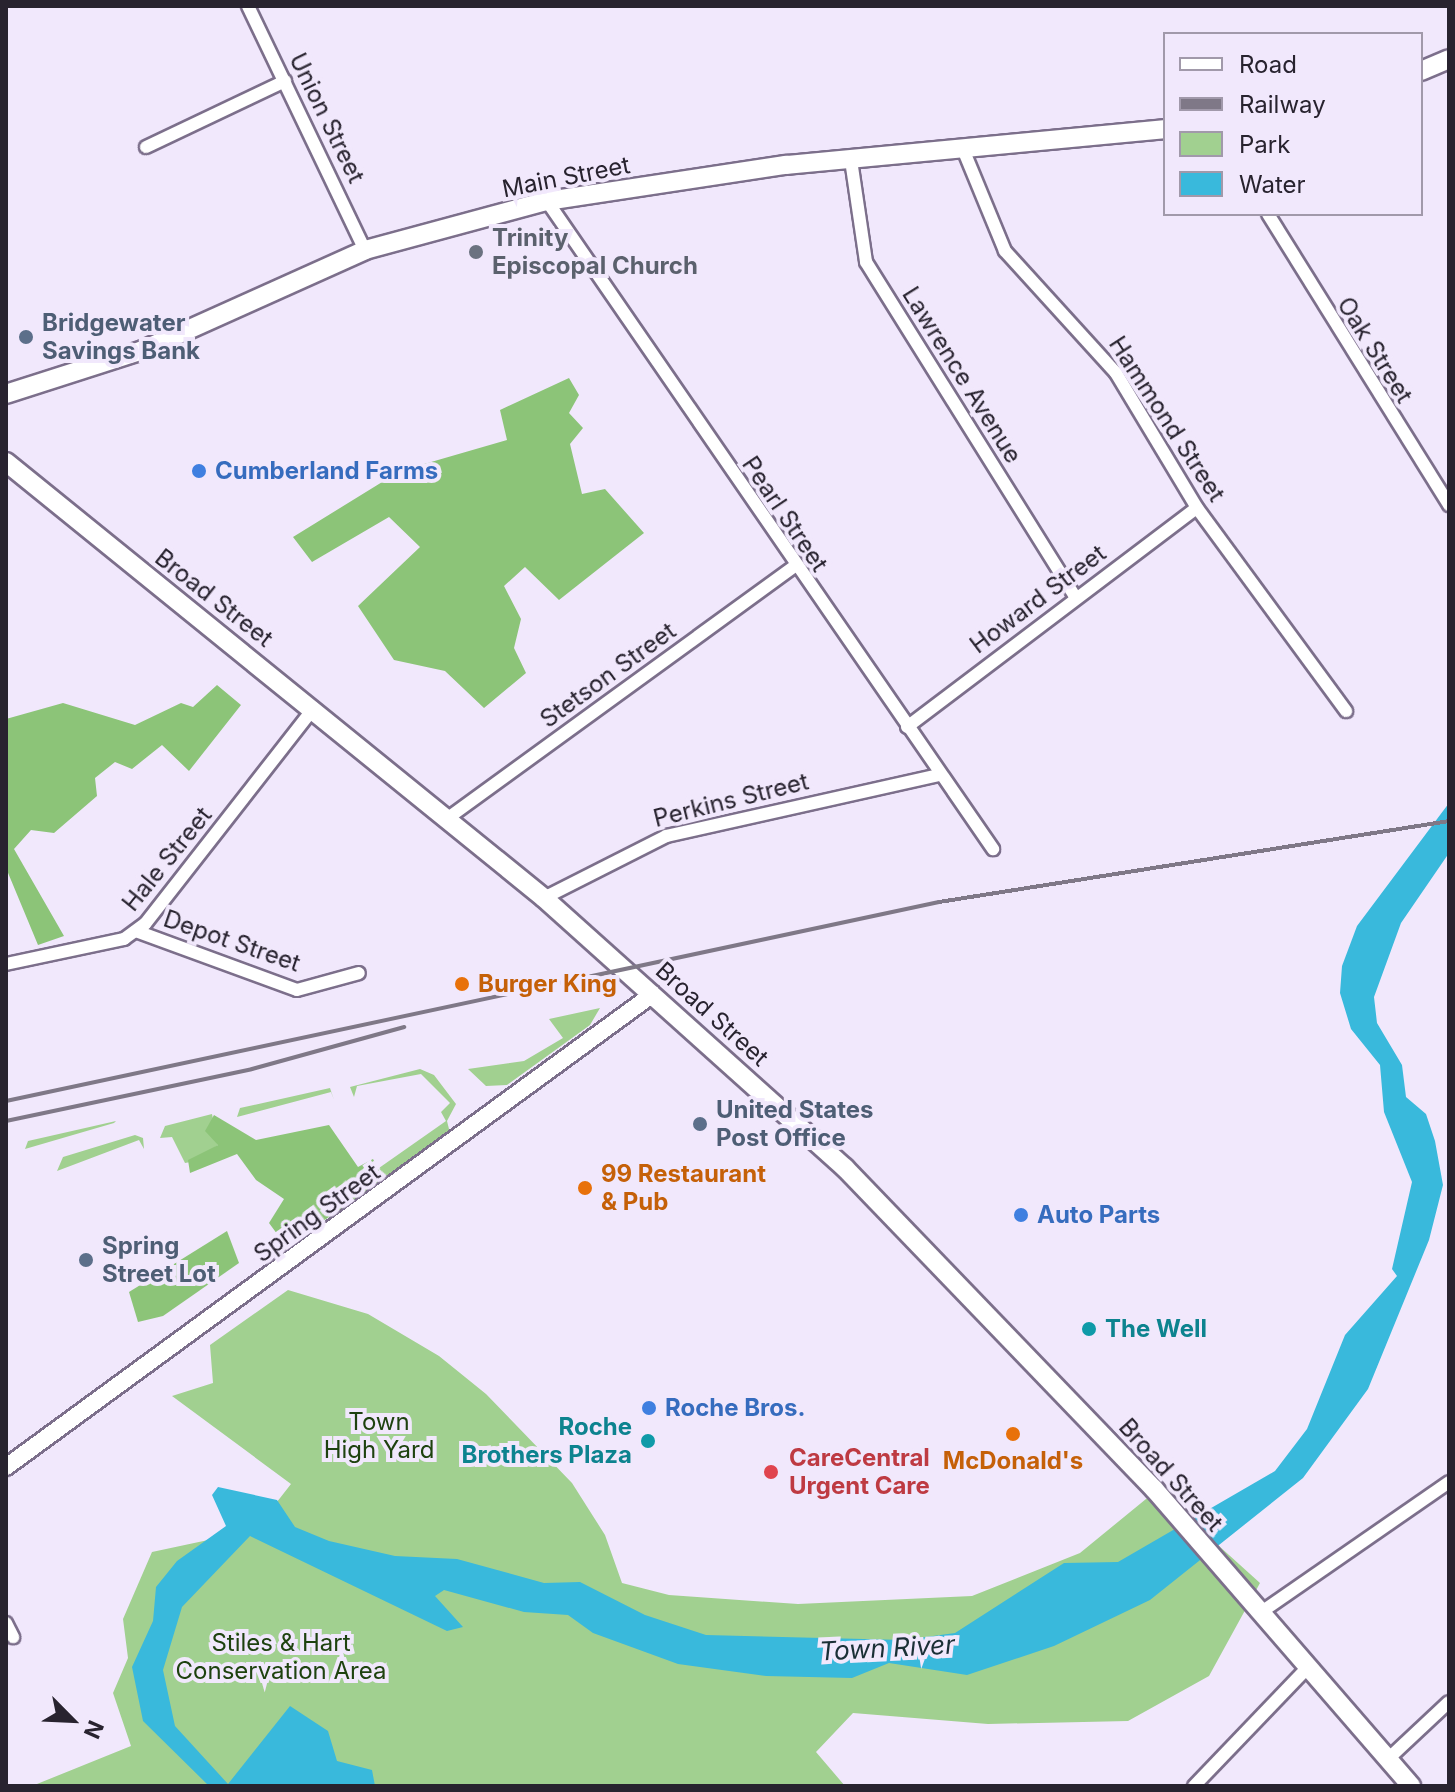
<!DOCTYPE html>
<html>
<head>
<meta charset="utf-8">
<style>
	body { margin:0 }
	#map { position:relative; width:1455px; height:1792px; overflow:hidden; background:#f1e8fc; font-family:Inter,sans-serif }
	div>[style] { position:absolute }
	.green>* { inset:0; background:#a1d090 }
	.forest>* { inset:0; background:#8cc478 }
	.water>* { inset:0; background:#39b9dc }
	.roads { filter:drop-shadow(2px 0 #7c6f8b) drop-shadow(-2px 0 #7c6f8b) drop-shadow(0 2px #7c6f8b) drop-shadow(0 -2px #7c6f8b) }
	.street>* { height:12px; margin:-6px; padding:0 6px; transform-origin:6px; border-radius:6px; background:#fff }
	.secondary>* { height:16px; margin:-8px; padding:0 8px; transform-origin:8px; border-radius:8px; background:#fff }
	.primary>* { height:18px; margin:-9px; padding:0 9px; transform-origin:9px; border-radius:9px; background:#fff }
	.rail>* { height:4px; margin:-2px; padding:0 2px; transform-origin:2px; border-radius:2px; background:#7f7887 }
	.dots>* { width:22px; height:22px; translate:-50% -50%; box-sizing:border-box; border:4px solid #f1e8fc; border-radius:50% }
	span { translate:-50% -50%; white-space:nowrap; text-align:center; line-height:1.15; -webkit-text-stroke:8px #f1e8fc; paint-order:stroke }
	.street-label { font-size:24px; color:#28232f }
	.worship-label { font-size:24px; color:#5b616d; font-weight:700 }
	.left { translate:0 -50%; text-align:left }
	.service-label { font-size:24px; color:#4e5e75; font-weight:700 }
	.shop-label { font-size:24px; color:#366cbe; font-weight:700 }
	.food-label { font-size:24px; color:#c56008; font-weight:700 }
	.culture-label { font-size:24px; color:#0d838f; font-weight:700 }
	.right { translate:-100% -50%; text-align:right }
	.park-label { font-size:24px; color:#1e420f }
	.health-label { font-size:24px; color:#be3a42; font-weight:700 }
	.water-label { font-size:26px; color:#1a2f36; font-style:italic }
	.frame { position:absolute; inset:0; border:8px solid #28232f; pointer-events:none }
	.legend { position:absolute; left:1163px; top:32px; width:260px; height:184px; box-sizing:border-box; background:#f1e8fc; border:2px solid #a199aa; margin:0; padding:10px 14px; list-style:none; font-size:24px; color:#28232f }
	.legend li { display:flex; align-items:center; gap:16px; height:40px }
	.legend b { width:40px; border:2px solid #a199aa }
	.north { position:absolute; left:32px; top:1680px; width:80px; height:80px; -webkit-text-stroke:6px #f1e8fc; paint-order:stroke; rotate:114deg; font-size:22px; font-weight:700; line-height:32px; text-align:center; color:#28232f }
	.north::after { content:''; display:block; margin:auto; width:28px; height:36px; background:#28232f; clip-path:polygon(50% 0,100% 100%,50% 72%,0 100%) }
</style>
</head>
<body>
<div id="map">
	<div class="green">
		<i style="clip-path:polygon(600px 1008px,590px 1025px,507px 1085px,486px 1086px,468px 1069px,524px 1061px,563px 1038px,549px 1019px)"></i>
		<i style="clip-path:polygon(420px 1069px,434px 1075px,456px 1104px,447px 1121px,450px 1133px,384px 1180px,379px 1168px,446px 1121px,441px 1112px,450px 1103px,421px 1074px,357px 1086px,354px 1097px,350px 1087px)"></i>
		<i style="clip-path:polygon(330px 1088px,334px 1100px,331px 1092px,237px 1117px,240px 1108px)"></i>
		<i style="clip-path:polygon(212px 1114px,218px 1145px,196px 1161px,185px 1163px,172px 1137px,160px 1138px,165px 1126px)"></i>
		<i style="clip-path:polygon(116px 1121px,114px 1123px,25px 1149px,28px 1141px)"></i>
		<i style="clip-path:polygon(135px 1135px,143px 1138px,144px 1149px,139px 1140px,57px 1171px,63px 1157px)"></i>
		<i style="clip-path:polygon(288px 1290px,368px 1314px,439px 1356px,486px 1394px,572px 1483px,605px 1535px,622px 1583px,669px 1595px,798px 1604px,972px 1596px,1080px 1553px,1157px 1490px,1260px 1583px,1209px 1676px,1128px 1721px,988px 1724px,853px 1713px,816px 1752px,845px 1786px,32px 1786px,131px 1746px,113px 1693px,128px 1658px,123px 1619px,152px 1552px,255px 1530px,291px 1484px,172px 1396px,213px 1383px,210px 1345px)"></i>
	</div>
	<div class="forest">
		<i style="clip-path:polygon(569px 378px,579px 395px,569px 413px,583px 428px,570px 444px,582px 494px,605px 489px,644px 533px,559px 600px,525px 567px,504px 586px,521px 619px,514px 648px,526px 673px,484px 708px,445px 671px,394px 660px,358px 606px,420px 547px,389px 517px,312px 562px,293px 537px,400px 471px,507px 440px,500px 410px)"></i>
		<i style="clip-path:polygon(217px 685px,241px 705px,189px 771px,162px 745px,132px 769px,115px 762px,95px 778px,97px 796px,54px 833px,31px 830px,14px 849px,64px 936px,38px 945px,6px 868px,6px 719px,63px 703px,135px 725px,181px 703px,193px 707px)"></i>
		<i style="clip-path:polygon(214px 1115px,256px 1140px,329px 1125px,358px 1167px,373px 1159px,384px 1180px,286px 1246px,269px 1223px,284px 1199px,256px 1180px,237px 1154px,190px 1173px,188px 1160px,218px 1145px,205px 1131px)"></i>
		<i style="clip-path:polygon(227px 1231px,239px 1263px,163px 1316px,138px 1322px,129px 1292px)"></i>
	</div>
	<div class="water">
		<i style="clip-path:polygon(1449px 803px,1449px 853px,1401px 923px,1374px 997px,1377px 1023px,1402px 1065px,1406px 1097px,1426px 1114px,1435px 1141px,1443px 1185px,1429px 1240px,1368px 1389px,1303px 1478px,1150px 1600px,1054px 1646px,967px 1675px,889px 1663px,852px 1678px,766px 1676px,678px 1664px,593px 1633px,568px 1615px,524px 1612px,444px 1590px,435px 1596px,463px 1627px,447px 1631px,250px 1536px,182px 1607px,163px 1670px,175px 1726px,228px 1784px,290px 1706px,328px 1731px,337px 1761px,372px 1770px,375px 1786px,209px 1786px,143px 1721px,132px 1667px,153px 1621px,156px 1587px,177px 1561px,226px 1526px,212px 1495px,218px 1487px,277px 1500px,295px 1527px,329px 1541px,395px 1556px,457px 1559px,544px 1583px,580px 1582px,645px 1615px,706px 1635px,904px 1640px,955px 1633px,1064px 1563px,1118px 1562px,1275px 1471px,1307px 1429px,1345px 1335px,1397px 1276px,1392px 1269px,1412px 1182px,1384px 1112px,1380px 1065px,1351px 1029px,1340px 993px,1342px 966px,1357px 926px)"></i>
	</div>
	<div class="roads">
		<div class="street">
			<i style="left:248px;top:6px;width:271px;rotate:64.4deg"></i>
			<i style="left:146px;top:147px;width:154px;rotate:-25.4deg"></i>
			<i style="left:963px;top:149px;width:110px;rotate:67.6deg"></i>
			<i style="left:1005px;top:251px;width:165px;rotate:47.7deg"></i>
			<i style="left:1116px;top:373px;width:157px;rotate:59deg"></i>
			<i style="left:1197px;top:508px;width:252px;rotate:53.7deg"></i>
			<i style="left:851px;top:160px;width:103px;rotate:81.6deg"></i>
			<i style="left:866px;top:262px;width:396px;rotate:58deg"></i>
			<i style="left:547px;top:201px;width:787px;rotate:55.46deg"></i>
			<i style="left:1268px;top:214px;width:343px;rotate:58.1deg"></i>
			<i style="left:907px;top:727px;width:363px;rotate:-37.1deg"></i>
			<i style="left:448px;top:818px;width:427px;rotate:-36deg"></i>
			<i style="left:544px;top:898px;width:137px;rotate:-26.9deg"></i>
			<i style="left:666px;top:836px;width:280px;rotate:-12.6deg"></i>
			<i style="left:136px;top:931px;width:171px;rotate:20.1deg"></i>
			<i style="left:297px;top:990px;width:64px;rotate:-15.3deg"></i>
			<i style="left:6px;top:964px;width:121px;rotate:-12deg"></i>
			<i style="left:124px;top:939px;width:26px;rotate:-36deg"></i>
			<i style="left:145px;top:924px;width:274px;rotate:-52deg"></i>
			<i style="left:1260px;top:1613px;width:230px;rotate:-34.7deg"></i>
			<i style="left:6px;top:1623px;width:16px;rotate:63deg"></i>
			<i style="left:1388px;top:1759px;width:83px;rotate:-43.1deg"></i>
			<i style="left:1194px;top:1786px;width:163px;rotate:-46.2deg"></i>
		</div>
		<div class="secondary">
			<i style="left:6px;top:1467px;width:801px;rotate:-36.17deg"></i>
		</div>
		<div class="primary">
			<i style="left:1421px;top:71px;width:30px;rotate:-23deg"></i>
			<i style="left:6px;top:394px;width:144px;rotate:-17.8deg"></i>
			<i style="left:143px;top:350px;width:243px;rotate:-24.2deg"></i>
			<i style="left:365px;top:250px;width:188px;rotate:-15.1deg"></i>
			<i style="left:547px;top:201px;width:242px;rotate:-8.6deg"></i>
			<i style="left:786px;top:165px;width:381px;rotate:-5.4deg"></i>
			<i style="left:6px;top:462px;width:692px;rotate:39.02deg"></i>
			<i style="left:544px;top:898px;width:404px;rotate:41.9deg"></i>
			<i style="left:845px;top:1168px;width:446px;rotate:46.1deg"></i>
			<i style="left:1154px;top:1489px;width:393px;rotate:49.1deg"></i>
		</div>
	</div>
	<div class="rail">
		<i style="left:6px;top:1101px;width:954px;rotate:-12.04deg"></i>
		<i style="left:939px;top:902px;width:516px;rotate:-9.02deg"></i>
		<i style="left:6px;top:1121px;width:251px;rotate:-11.9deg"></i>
		<i style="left:252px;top:1069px;width:158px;rotate:-15.4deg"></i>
	</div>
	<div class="dots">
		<i style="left:476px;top:252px;background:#6b7280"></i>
		<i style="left:26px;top:337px;background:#5c6f8a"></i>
		<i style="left:199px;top:471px;background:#3f7fe0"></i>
		<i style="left:462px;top:984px;background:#e8710a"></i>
		<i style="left:700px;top:1124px;background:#5c6f8a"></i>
		<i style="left:585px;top:1188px;background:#e8710a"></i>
		<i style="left:1021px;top:1215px;background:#3f7fe0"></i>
		<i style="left:86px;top:1260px;background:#5c6f8a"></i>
		<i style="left:1089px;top:1329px;background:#0f9aa8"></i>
		<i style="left:649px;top:1408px;background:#3f7fe0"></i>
		<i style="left:1013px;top:1434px;background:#e8710a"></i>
		<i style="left:648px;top:1441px;background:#0f9aa8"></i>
		<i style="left:771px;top:1472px;background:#e0444e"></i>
	</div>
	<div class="street-label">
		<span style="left:327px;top:118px;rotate:64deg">Union Street</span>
		<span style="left:566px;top:177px;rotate:-11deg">Main Street</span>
		<span style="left:1375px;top:350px;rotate:58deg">Oak Street</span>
		<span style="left:962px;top:375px;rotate:58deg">Lawrence Avenue</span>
		<span style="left:1167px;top:419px;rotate:57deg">Hammond Street</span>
		<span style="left:785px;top:514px;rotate:56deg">Pearl Street</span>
		<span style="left:214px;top:598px;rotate:38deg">Broad Street</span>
		<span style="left:1038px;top:599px;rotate:-37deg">Howard Street</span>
		<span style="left:608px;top:675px;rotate:-36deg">Stetson Street</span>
		<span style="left:731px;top:800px;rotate:-14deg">Perkins Street</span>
		<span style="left:167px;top:859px;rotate:-51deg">Hale Street</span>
		<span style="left:232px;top:941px;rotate:19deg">Depot Street</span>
		<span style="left:712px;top:1014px;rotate:42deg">Broad Street</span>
		<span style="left:317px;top:1213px;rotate:-36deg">Spring Street</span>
		<span style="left:1171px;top:1475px;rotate:48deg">Broad Street</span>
	</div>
	<div class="worship-label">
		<span class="left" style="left:492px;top:252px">Trinity<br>Episcopal Church</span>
	</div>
	<div class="service-label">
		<span class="left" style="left:42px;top:337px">Bridgewater<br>Savings Bank</span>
		<span class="left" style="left:716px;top:1124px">United States<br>Post Office</span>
		<span class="left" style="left:102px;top:1260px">Spring<br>Street Lot</span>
	</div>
	<div class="shop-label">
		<span class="left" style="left:215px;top:471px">Cumberland Farms</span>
		<span class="left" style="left:1037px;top:1215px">Auto Parts</span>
		<span class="left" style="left:665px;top:1408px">Roche Bros.</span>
	</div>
	<div class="food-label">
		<span class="left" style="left:478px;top:984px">Burger King</span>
		<span class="left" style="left:601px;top:1188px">99 Restaurant<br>&amp; Pub</span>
		<span style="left:1013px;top:1461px">McDonald's</span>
	</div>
	<div class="culture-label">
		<span class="left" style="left:1105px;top:1329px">The Well</span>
		<span class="right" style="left:632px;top:1441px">Roche<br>Brothers Plaza</span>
	</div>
	<div class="park-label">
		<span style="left:379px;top:1436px">Town<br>High Yard</span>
		<span style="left:281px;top:1657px">Stiles &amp; Hart<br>Conservation Area</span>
	</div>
	<div class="health-label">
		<span class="left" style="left:789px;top:1472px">CareCentral<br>Urgent Care</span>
	</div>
	<div class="water-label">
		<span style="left:887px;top:1648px;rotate:-3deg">Town River</span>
	</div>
	<div class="frame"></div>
	<ul class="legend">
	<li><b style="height:10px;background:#fff"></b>Road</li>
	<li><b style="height:10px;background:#7f7887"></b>Railway</li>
	<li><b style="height:22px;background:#a1d090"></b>Park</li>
	<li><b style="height:22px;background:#39b9dc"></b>Water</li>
	</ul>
	<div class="north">N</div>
</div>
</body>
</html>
